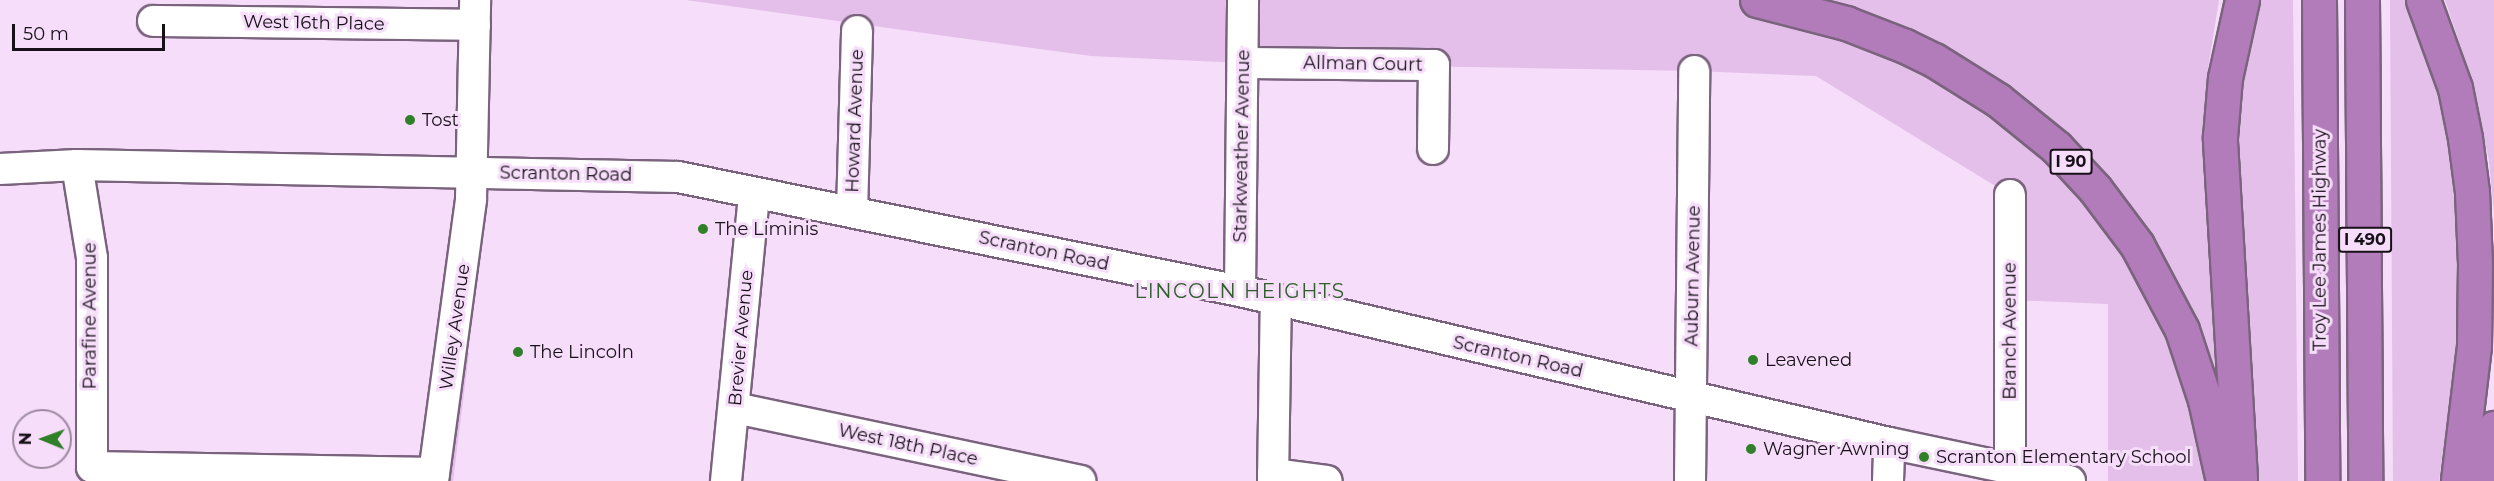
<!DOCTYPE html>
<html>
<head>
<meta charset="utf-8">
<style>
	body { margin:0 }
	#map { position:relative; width:2494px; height:481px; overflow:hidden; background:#f6ddfa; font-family:Montserrat,sans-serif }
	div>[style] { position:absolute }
	.green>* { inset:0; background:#e3bfe9 }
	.roads { filter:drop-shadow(2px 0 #7a647d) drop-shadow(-2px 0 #7a647d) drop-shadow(0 2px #7a647d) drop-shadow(0 -2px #7a647d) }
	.minor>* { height:30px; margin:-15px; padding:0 15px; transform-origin:15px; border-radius:15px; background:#fff }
	.highway>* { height:33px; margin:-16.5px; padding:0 16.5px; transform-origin:16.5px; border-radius:16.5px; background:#b27bba }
	.dots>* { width:16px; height:16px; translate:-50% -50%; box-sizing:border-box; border:3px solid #f6ddfa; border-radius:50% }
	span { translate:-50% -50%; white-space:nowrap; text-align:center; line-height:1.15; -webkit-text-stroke:6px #f6ddfa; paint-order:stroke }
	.shield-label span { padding:2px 4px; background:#f6ddfa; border:2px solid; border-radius:4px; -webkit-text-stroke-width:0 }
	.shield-label { font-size:16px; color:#181019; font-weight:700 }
	.street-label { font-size:18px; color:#181019 }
	.poi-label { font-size:18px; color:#181019 }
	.left { translate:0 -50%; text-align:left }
	.neighbourhood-label { font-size:20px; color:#2f602a; letter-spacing:1.5px }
	.north { position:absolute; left:12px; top:409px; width:60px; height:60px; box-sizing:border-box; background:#f6ddfa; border:2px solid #9d8ba0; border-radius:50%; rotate:271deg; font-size:16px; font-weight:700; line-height:24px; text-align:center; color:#181019 }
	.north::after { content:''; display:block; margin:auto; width:21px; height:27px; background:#307f29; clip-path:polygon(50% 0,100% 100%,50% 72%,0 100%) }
	.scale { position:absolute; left:12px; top:24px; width:153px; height:27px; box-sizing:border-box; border:3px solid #181019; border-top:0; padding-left:8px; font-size:18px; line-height:21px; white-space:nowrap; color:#181019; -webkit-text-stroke:4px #f6ddfa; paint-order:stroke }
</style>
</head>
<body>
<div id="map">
	<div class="green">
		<i style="clip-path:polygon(686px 0,1757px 0,1965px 79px,2137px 245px,2223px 481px,2108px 481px,2108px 304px,2011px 300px,2010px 195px,1816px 76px,1694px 71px,1243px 63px,1091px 56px)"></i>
		<i style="clip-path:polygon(1818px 0,2219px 0,2208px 68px,2203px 125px,2219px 390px,2207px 351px,2172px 275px,2140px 224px,2094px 165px,2045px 115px,1988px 73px,1927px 39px)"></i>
		<i style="clip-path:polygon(2256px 0,2293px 0,2298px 481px,2254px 481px,2234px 130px,2243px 49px)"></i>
		<i style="clip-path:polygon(2390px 0,2410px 0,2437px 76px,2451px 139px,2458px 277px,2456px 353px,2439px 481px,2393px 481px)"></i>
		<i style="clip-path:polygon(2445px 0,2494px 0,2494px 214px,2489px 161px,2472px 80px)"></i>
		<i style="clip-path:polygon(466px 353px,469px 353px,453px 481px,448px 481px)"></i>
	</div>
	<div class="roads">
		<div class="minor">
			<i style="left:153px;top:21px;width:322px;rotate:0.7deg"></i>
			<i style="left:1243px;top:63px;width:191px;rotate:0.6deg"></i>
			<i style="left:1434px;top:65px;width:84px;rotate:90.7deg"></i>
			<i style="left:77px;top:165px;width:94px;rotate:80.8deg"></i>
			<i style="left:92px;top:258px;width:209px;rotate:90deg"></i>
			<i style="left:92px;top:467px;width:342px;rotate:1deg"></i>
			<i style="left:0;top:169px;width:77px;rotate:-3deg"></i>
			<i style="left:77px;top:165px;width:601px;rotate:1.14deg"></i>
			<i style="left:678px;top:177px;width:573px;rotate:11.47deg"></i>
			<i style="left:1240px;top:291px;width:667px;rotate:13.18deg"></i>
			<i style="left:1889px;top:443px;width:185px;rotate:11.9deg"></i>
			<i style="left:852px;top:212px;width:181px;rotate:-88.4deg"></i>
			<i style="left:1240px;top:291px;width:291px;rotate:-89.4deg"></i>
			<i style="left:735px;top:408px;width:353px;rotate:11.9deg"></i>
			<i style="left:2010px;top:467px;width:272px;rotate:-90deg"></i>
			<i style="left:1273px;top:474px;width:54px;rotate:7.4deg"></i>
			<i style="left:433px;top:481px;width:285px;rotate:-82.3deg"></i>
			<i style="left:471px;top:199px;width:199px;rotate:-88.8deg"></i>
			<i style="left:726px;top:481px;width:287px;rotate:-84.4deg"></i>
			<i style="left:1273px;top:481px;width:181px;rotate:-89.1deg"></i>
			<i style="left:1690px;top:481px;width:410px;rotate:-89.4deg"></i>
			<i style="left:1888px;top:481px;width:38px;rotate:-88deg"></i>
		</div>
		<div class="highway">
			<i style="left:1757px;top:0;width:92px;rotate:14.5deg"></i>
			<i style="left:1846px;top:23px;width:63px;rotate:21.3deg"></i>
			<i style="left:1905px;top:46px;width:32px;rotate:26deg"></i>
			<i style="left:1934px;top:60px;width:75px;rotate:32deg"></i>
			<i style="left:1998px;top:100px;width:75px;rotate:39deg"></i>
			<i style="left:2056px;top:147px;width:57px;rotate:47.1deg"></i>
			<i style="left:2095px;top:189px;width:70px;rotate:53.1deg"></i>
			<i style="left:2137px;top:245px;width:96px;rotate:62.1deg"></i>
			<i style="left:2182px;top:330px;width:74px;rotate:71.8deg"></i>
			<i style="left:2205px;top:400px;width:83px;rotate:77.5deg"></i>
			<i style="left:2319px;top:0;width:481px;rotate:89.6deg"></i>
			<i style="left:2362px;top:0;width:481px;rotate:89.6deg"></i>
			<i style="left:2423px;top:0;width:94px;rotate:70deg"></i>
			<i style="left:2455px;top:88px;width:51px;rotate:78.7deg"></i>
			<i style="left:2465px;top:138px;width:54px;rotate:82.6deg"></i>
			<i style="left:2472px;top:192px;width:72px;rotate:87.6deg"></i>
			<i style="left:2475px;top:264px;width:82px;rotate:90.7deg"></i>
			<i style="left:2474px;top:346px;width:136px;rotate:96.8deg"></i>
			<i style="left:2240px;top:478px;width:342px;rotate:-93.4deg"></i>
			<i style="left:2220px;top:137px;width:59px;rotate:-85.2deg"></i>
			<i style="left:2225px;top:78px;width:80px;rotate:-77.7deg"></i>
			<i style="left:2480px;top:481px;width:55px;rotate:-75.2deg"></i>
		</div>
	</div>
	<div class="dots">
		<i style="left:410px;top:120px;background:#307f29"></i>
		<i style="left:703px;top:229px;background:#307f29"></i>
		<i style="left:518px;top:352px;background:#307f29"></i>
		<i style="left:1753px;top:360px;background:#307f29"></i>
		<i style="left:1751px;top:449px;background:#307f29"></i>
		<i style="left:1924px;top:457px;background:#307f29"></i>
	</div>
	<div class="shield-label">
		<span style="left:2071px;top:162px">I 90</span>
		<span style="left:2365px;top:240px">I 490</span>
	</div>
	<div class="street-label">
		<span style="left:314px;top:23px;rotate:1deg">West 16th Place</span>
		<span style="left:1363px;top:64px;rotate:1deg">Allman Court</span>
		<span style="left:855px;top:121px;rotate:-88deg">Howard Avenue</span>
		<span style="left:1242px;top:146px;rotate:-89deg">Starkweather Avenue</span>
		<span style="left:566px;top:174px;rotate:1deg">Scranton Road</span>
		<span style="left:2320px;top:240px;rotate:-90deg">Troy Lee James Highway</span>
		<span style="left:1044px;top:251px;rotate:12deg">Scranton Road</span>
		<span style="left:1693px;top:276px;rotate:-89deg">Auburn Avenue</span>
		<span style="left:90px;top:316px;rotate:-90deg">Parafine Avenue</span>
		<span style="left:455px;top:327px;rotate:-82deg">Willey Avenue</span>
		<span style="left:2010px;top:331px;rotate:-90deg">Branch Avenue</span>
		<span style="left:741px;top:338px;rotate:-85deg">Brevier Avenue</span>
		<span style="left:1518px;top:357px;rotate:13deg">Scranton Road</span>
		<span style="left:908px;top:445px;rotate:12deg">West 18th Place</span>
	</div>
	<div class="poi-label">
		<span class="left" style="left:422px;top:120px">Tost</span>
		<span class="left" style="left:715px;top:229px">The Liminis</span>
		<span class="left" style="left:530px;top:352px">The Lincoln</span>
		<span class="left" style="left:1765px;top:360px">Leavened</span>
		<span class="left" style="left:1763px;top:449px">Wagner Awning</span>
		<span class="left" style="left:1936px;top:457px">Scranton Elementary School</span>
	</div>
	<div class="neighbourhood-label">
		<span style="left:1240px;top:291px">LINCOLN HEIGHTS</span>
	</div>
	<div class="north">N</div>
	<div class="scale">50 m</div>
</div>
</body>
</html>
